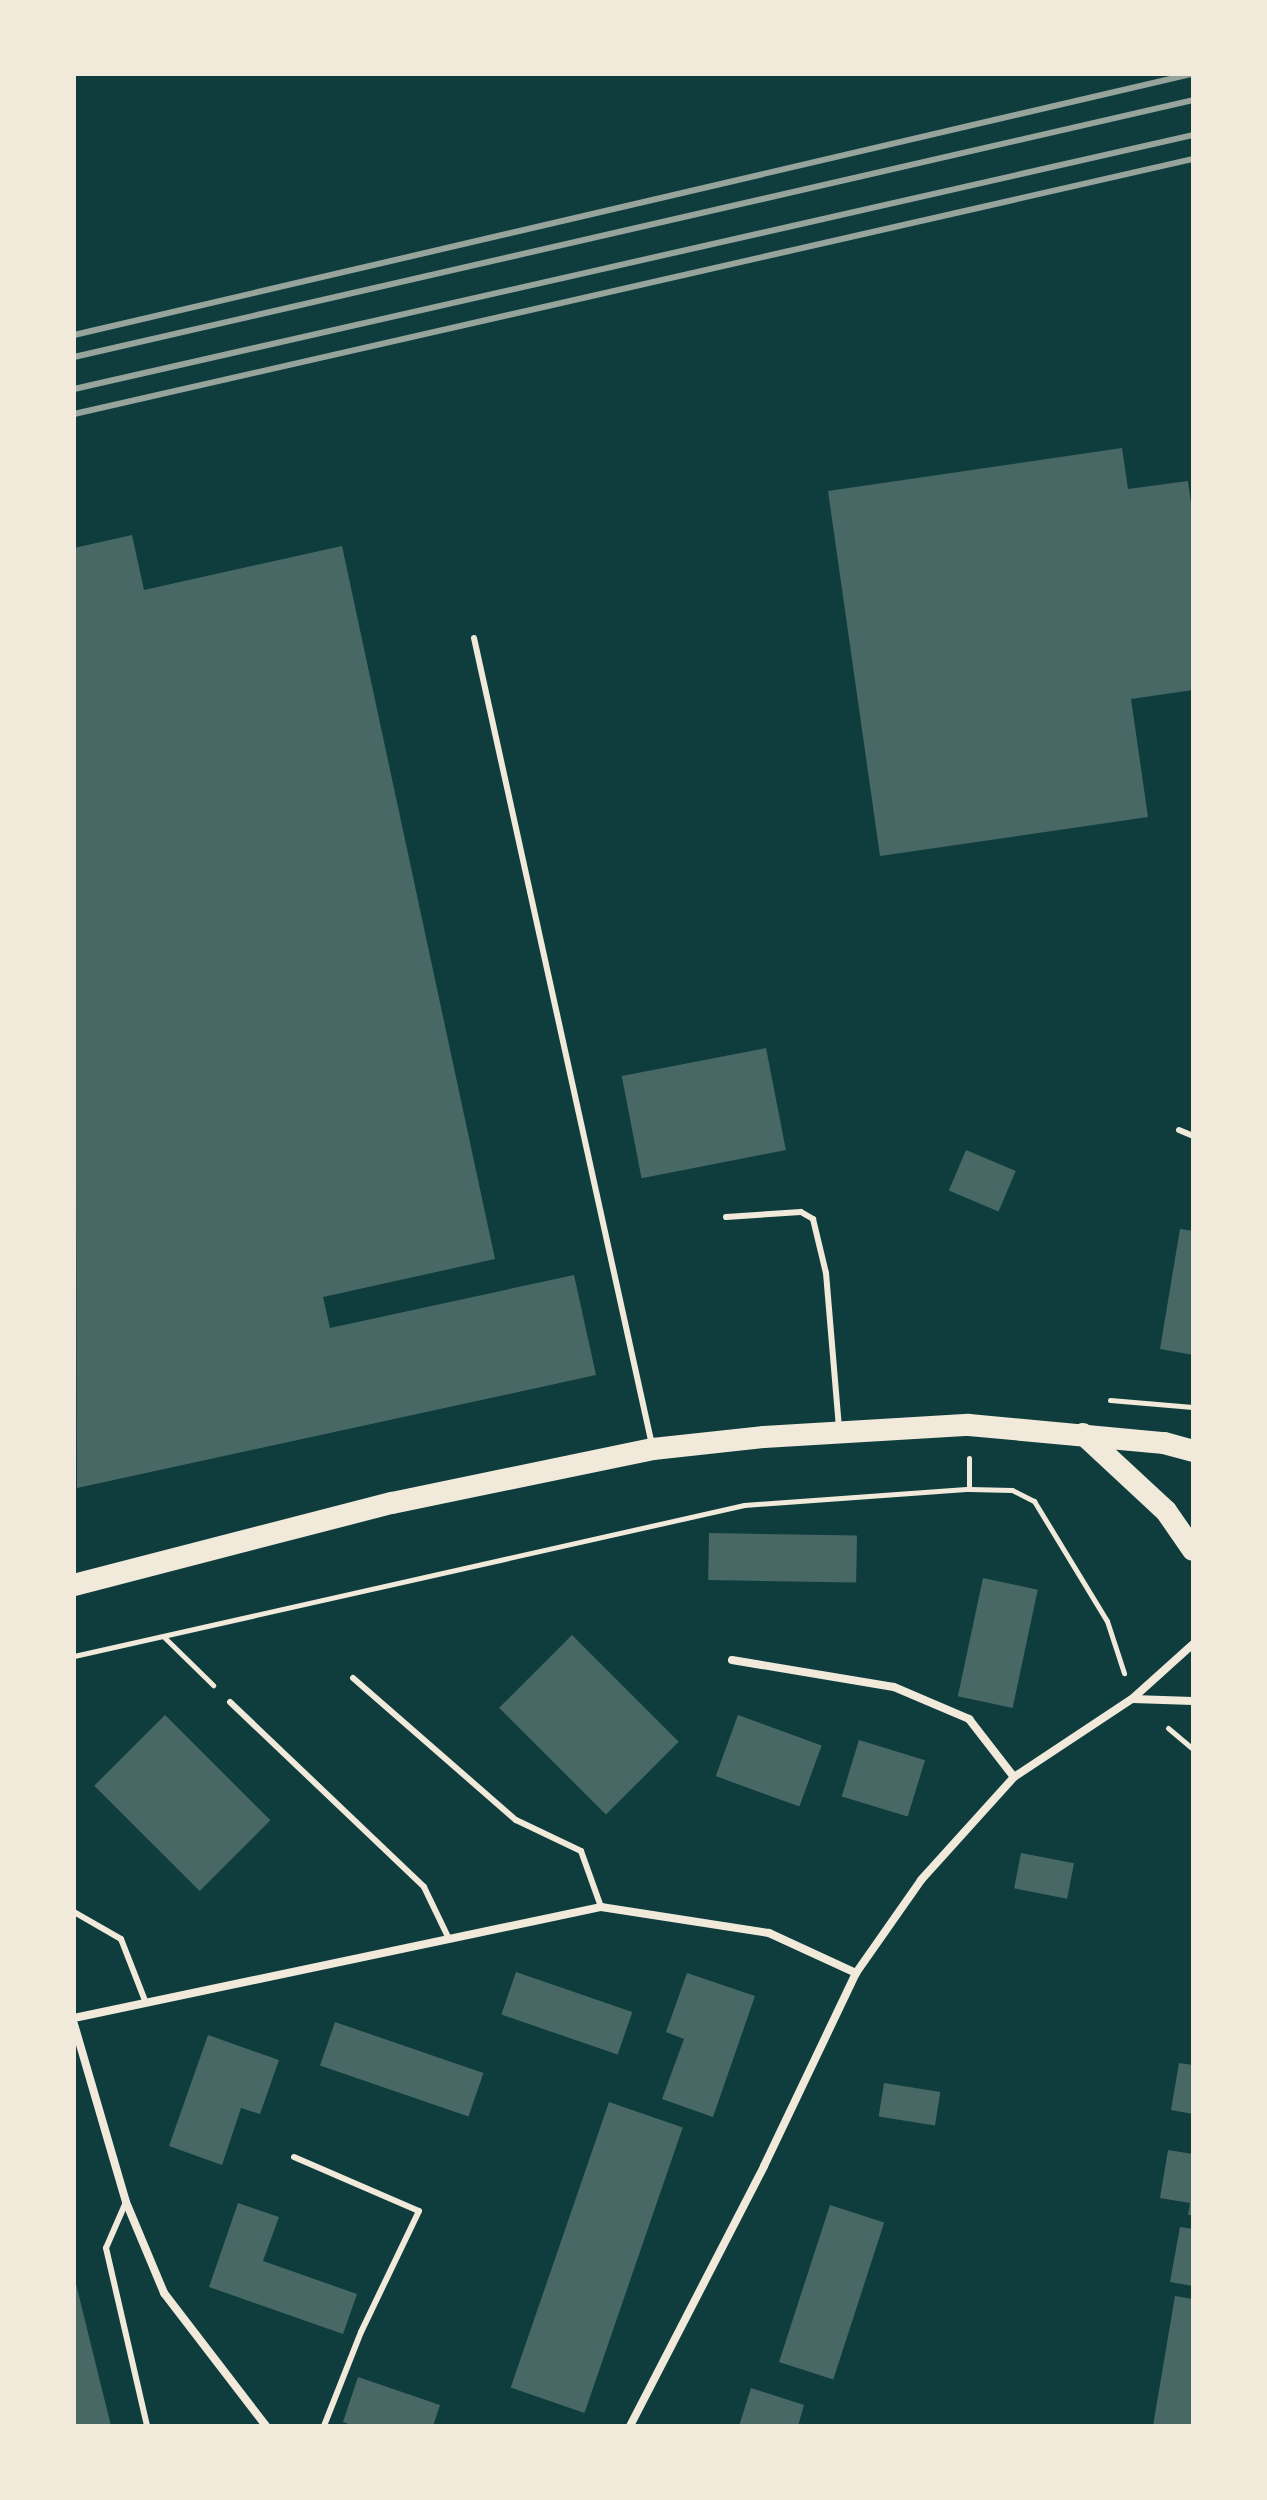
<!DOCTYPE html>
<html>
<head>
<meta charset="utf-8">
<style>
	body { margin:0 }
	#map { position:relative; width:1267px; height:2500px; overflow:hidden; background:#0f3d3e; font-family:"Noto Sans",sans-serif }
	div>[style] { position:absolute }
	.building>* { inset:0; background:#486865; transform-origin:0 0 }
	.path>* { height:5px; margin:-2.5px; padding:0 2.5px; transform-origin:2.5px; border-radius:2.5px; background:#f1e9da }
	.service>* { height:6px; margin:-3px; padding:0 3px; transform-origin:3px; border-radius:3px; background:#f1e9da }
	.minor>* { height:8px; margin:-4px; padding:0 4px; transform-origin:4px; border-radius:4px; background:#f1e9da }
	.trunk>* { height:22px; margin:-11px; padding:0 11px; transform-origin:11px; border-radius:11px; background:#f1e9da }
	.rail>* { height:6px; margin:-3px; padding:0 3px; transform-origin:3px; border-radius:3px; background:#97a49c }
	span { translate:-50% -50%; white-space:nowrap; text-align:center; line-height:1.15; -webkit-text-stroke:8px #f1e9da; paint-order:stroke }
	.frame { position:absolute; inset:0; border:76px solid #f1e9da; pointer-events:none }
</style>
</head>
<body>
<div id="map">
	<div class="building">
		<i style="clip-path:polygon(1122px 448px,1128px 489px,1188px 481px,1193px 519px,1193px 690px,1131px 699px,1148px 817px,880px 856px,828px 491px)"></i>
		<i style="clip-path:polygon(132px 535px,144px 590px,342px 546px,495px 1259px,323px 1297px,330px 1328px,574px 1275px,596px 1375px,77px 1488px,74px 548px)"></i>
		<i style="left:766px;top:1048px;width:104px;height:147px;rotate:79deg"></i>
		<i style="left:966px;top:1150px;width:54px;height:44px;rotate:23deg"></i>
		<i style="clip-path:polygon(1180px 1229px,1193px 1231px,1193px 1355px,1160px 1349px)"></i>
		<i style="left:709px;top:1533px;width:148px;height:47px;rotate:1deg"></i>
		<i style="left:983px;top:1578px;width:56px;height:121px;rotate:12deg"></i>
		<i style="left:572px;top:1635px;width:151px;height:103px;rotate:45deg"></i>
		<i style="left:165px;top:1715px;width:149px;height:100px;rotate:45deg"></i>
		<i style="left:738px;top:1715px;width:89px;height:65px;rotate:20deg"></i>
		<i style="left:859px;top:1740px;width:69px;height:59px;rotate:17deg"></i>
		<i style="left:1021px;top:1853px;width:54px;height:36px;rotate:11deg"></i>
		<i style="left:516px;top:1972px;width:123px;height:45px;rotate:19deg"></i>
		<i style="clip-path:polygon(687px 1973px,755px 1996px,713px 2117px,662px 2099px,684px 2039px,666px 2032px)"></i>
		<i style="left:335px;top:2022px;width:157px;height:46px;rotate:19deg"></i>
		<i style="clip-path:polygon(208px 2035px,279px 2060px,260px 2114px,241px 2108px,222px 2165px,169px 2146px)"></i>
		<i style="clip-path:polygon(1179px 2063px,1193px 2065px,1193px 2114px,1171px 2110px)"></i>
		<i style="left:884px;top:2083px;width:57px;height:34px;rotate:9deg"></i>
		<i style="left:609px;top:2102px;width:78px;height:302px;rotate:19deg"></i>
		<i style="clip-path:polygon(1168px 2150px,1193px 2154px,1193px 2215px,1188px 2215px,1190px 2203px,1160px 2198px)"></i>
		<i style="clip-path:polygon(238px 2203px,279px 2217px,263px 2261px,357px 2294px,343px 2334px,209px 2287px)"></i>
		<i style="left:830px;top:2205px;width:57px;height:165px;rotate:18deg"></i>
		<i style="clip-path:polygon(1180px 2227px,1193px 2229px,1193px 2286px,1170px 2282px)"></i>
		<i style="clip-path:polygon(74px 2280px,75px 2280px,111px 2426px,74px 2426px)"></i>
		<i style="clip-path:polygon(1175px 2296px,1193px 2299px,1193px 2426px,1153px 2426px)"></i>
		<i style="clip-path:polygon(358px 2377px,440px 2405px,433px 2426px,354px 2426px,343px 2422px)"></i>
		<i style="clip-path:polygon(751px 2388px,804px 2405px,798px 2426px,739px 2426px)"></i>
	</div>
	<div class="path">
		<i style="left:1110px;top:1400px;width:83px;rotate:4.8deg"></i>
		<i style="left:969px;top:1489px;width:31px;rotate:-90deg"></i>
		<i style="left:164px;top:1637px;width:69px;rotate:44.4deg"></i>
		<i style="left:74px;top:1656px;width:687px;rotate:-12.7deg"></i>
		<i style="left:744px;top:1505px;width:226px;rotate:-4.1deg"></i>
		<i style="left:969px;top:1489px;width:43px;rotate:1.3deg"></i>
		<i style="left:1012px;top:1490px;width:25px;rotate:27deg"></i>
		<i style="left:1034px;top:1501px;width:140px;rotate:58.7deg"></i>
		<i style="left:1107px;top:1621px;width:55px;rotate:71.9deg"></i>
		<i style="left:1168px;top:1728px;width:33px;rotate:40deg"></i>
	</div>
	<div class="service">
		<i style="left:474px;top:638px;width:826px;rotate:77.56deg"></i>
		<i style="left:1179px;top:1130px;width:15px;rotate:23deg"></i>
		<i style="left:726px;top:1217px;width:75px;rotate:-3.8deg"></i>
		<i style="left:801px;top:1212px;width:14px;rotate:30deg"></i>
		<i style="left:813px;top:1219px;width:56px;rotate:76.5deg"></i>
		<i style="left:826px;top:1273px;width:157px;rotate:85.2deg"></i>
		<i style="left:353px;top:1678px;width:216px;rotate:41.1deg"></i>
		<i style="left:516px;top:1820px;width:72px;rotate:25.5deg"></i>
		<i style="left:581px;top:1851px;width:59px;rotate:70.3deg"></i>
		<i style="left:230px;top:1702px;width:268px;rotate:43.6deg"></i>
		<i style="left:424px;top:1887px;width:58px;rotate:64.3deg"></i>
		<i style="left:74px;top:1912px;width:54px;rotate:29.9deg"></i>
		<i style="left:121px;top:1939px;width:69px;rotate:68.7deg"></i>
		<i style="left:294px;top:2157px;width:136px;rotate:23.4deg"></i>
		<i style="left:419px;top:2211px;width:134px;rotate:115.6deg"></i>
		<i style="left:361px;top:2332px;width:101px;rotate:111.5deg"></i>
		<i style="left:126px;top:2202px;width:50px;rotate:113.5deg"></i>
		<i style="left:106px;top:2248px;width:183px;rotate:77deg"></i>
	</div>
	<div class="minor">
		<i style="left:732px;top:1660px;width:164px;rotate:9.5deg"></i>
		<i style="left:894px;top:1687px;width:82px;rotate:23.1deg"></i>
		<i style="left:969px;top:1719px;width:73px;rotate:52.2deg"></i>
		<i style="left:1133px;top:1699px;width:60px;rotate:1.9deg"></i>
		<i style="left:74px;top:2018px;width:539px;rotate:-11.89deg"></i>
		<i style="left:601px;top:1907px;width:170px;rotate:8.8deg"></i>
		<i style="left:769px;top:1933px;width:96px;rotate:24.7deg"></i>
		<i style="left:74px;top:2024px;width:185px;rotate:73.7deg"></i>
		<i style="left:126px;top:2202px;width:99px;rotate:67.3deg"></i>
		<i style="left:164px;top:2293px;width:168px;rotate:52.5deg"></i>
		<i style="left:630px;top:2426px;width:292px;rotate:-62.7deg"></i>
		<i style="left:764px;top:2166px;width:214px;rotate:-64.5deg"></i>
		<i style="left:856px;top:1973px;width:113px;rotate:-55deg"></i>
		<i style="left:921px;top:1880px;width:139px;rotate:-47.9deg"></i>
		<i style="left:1014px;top:1777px;width:141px;rotate:-33.5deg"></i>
		<i style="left:1132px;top:1699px;width:82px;rotate:-42deg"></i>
	</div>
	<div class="trunk">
		<i style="left:1083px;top:1434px;width:113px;rotate:42.9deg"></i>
		<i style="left:1166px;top:1511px;width:47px;rotate:55.3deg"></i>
		<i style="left:74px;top:1585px;width:328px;rotate:-14.5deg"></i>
		<i style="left:392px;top:1503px;width:267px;rotate:-11.7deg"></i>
		<i style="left:653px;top:1449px;width:112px;rotate:-6.2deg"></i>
		<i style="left:764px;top:1437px;width:205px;rotate:-3.4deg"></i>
		<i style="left:969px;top:1425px;width:196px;rotate:5.3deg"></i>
		<i style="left:1164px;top:1443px;width:30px;rotate:15deg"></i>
	</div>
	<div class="rail">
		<i style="left:74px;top:335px;width:1147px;rotate:-13.15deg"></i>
		<i style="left:74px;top:357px;width:1148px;rotate:-12.93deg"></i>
		<i style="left:74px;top:389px;width:1147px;rotate:-12.79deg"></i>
		<i style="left:74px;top:414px;width:1148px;rotate:-12.84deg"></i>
	</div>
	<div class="frame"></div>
</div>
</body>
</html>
